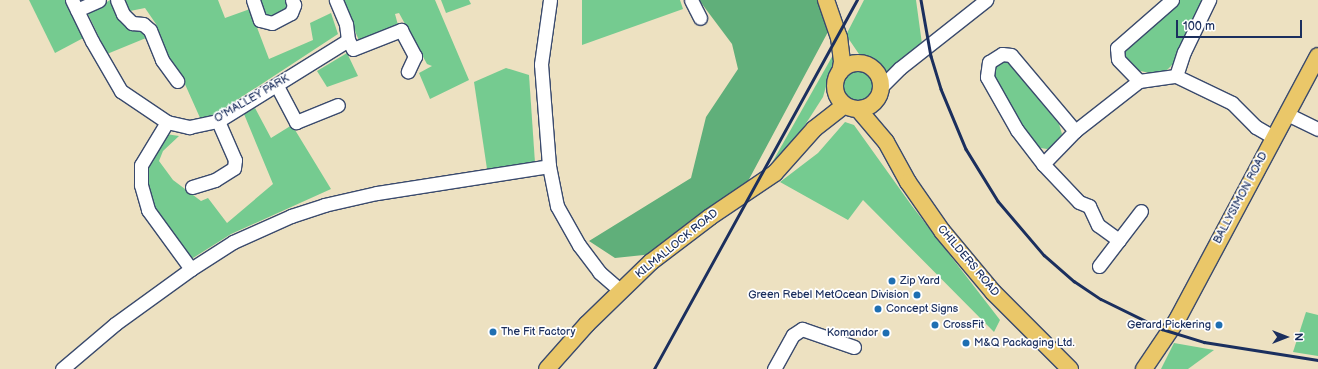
<!DOCTYPE html>
<html>
<head>
<meta charset="utf-8">
<style>
	body { margin:0 }
	#map { position:relative; width:1318px; height:369px; overflow:hidden; background:#ede1c1; font-family:"Balsamiq Sans",sans-serif }
	div>[style] { position:absolute }
	.green>* { inset:0; background:#75cb90 }
	.round { border-radius:50% }
	.forest>* { inset:0; background:#60af7a }
	.roads { filter:drop-shadow(1px 0 #3a4a6d) drop-shadow(-1px 0 #3a4a6d) drop-shadow(0 1px #3a4a6d) drop-shadow(0 -1px #3a4a6d) }
	.minor>* { height:13px; margin:-6.5px; padding:0 6.5px; transform-origin:6.5px; border-radius:6.5px; background:#fff }
	.major>* { height:16px; margin:-8px; padding:0 8px; transform-origin:8px; border-radius:8px; background:#eac769 }
	.major>.ring { margin:-8px; padding:0; box-sizing:content-box; background:none; border:16px solid #eac769; border-radius:50% }
	.rail>* { height:2.5px; margin:-1.25px; padding:0 1.25px; transform-origin:1.25px; border-radius:1.25px; background:#1b2f5e }
	.dots>* { width:11px; height:11px; translate:-50% -50%; box-sizing:border-box; border:2px solid #fff; border-radius:50% }
	span { translate:-50% -50%; white-space:nowrap; text-align:center; line-height:1.15; -webkit-text-stroke:3.5px #fff; paint-order:stroke }
	.street-label { font-size:11px; color:#1b2f5e }
	.poi-label { font-size:11px; color:#1b2f5e }
	.left { translate:0 -50%; text-align:left }
	.right { translate:-100% -50%; text-align:right }
	.north { position:absolute; left:1266px; top:317px; width:40px; height:40px; -webkit-text-stroke:3px #fff; paint-order:stroke; rotate:90deg; font-size:11px; font-weight:700; line-height:16px; text-align:center; color:#1b2f5e }
	.north::after { content:''; display:block; margin:auto; width:14px; height:18px; background:#1b2f5e; clip-path:polygon(50% 0,100% 100%,50% 72%,0 100%) }
	.scale { position:absolute; left:1176px; top:20px; width:126px; height:18px; box-sizing:border-box; border:2px solid #1b2f5e; border-top:0; padding-left:5px; font-size:12px; line-height:14px; white-space:nowrap; color:#1b2f5e; -webkit-text-stroke:3px #fff; paint-order:stroke }
</style>
</head>
<body>
<div id="map">
	<div class="green">
		<i style="clip-path:polygon(29px 0,69px 0,87px 36px,55px 53px)"></i>
		<i style="clip-path:polygon(110px 0,143px 27px,146px 38px,107px 54px,88px 14px)"></i>
		<i style="clip-path:polygon(123px 0,218px 0,225px 18px,250px 9px,269px 59px,313px 40px,310px 23px,331px 13px,338px 34px,208px 119px,201px 120px,184px 82px,167px 55px,156px 24px,145px 8px,130px 11px)"></i>
		<i style="clip-path:polygon(258px 0,287px 0,289px 6px,286px 12px,270px 20px,264px 17px)"></i>
		<i style="clip-path:polygon(342px 0,435px 0,469px 80px,430px 99px,419px 73px,432px 66px,427px 64px,399px 13px,395px 14px,398px 25px,360px 43px)"></i>
		<i style="clip-path:polygon(441px 0,469px 0,471px 4px,446px 13px)"></i>
		<i style="clip-path:polygon(582px 0,680px 0,683px 9px,582px 45px)"></i>
		<i style="clip-path:polygon(864px 0,916px 0,922px 44px,887px 76px,881px 64px,861px 57px,846px 35px)"></i>
		<i style="clip-path:polygon(1179px 0,1204px 0,1174px 63px,1167px 70px,1154px 74px,1136px 70px,1127px 62px,1124px 53px,1127px 45px)"></i>
		<i style="clip-path:polygon(837px 48px,823px 97px,787px 153px,769px 168px)"></i>
		<i style="clip-path:polygon(347px 53px,358px 76px,327px 87px,317px 71px)"></i>
		<i style="clip-path:polygon(999px 58px,1007px 61px,1059px 124px,1062px 134px,1056px 146px,1047px 149px,1035px 147px,994px 78px,993px 66px)"></i>
		<i style="clip-path:polygon(506px 68px,529px 75px,535px 163px,487px 169px,474px 82px)"></i>
		<i class="round" style="left:840px;top:68px;width:36px;height:36px"></i>
		<i style="clip-path:polygon(255px 108px,271px 138px,292px 125px,331px 189px,231px 234px,193px 258px,187px 257px,163px 226px,148px 195px,147px 163px,166px 134px,179px 136px,163px 151px,159px 161px,173px 180px,201px 201px,208px 198px,227px 223px,273px 184px,244px 114px)"></i>
		<i style="clip-path:polygon(845px 122px,854px 125px,912px 206px,1000px 320px,994px 332px,863px 200px,848px 220px,780px 182px,818px 153px)"></i>
		<i style="clip-path:polygon(1306px 312px,1318px 315px,1318px 356px,1293px 352px)"></i>
		<i style="clip-path:polygon(1174px 343px,1214px 350px,1188px 369px,1161px 369px)"></i>
	</div>
	<div class="forest">
		<i style="clip-path:polygon(699px 0,817px 0,829px 30px,747px 183px,653px 254px,615px 258px,589px 241px,691px 178px,706px 117px,738px 69px,732px 44px)"></i>
	</div>
	<div class="roads">
		<div class="minor">
			<i style="left:72px;top:0;width:46px;rotate:64deg"></i>
			<i style="left:92px;top:41px;width:58px;rotate:59.9deg"></i>
			<i style="left:121px;top:91px;width:55px;rotate:34deg"></i>
			<i style="left:167px;top:122px;width:23px;rotate:13deg"></i>
			<i style="left:189px;top:127px;width:30px;rotate:-12deg"></i>
			<i style="left:218px;top:121px;width:153px;rotate:-31.9deg"></i>
			<i style="left:348px;top:40px;width:16px;rotate:-97deg"></i>
			<i style="left:346px;top:24px;width:26px;rotate:-113deg"></i>
			<i style="left:117px;top:0;width:15px;rotate:67deg"></i>
			<i style="left:123px;top:14px;width:13px;rotate:45deg"></i>
			<i style="left:132px;top:23px;width:11px;rotate:5deg"></i>
			<i style="left:143px;top:24px;width:9px;rotate:41deg"></i>
			<i style="left:150px;top:30px;width:32px;rotate:68deg"></i>
			<i style="left:162px;top:60px;width:26px;rotate:54deg"></i>
			<i style="left:253px;top:0;width:21px;rotate:71deg"></i>
			<i style="left:260px;top:20px;width:12px;rotate:14deg"></i>
			<i style="left:272px;top:23px;width:21px;rotate:-28deg"></i>
			<i style="left:291px;top:13px;width:9px;rotate:-69deg"></i>
			<i style="left:294px;top:5px;width:5px;rotate:-112deg"></i>
			<i style="left:550px;top:0;width:65px;rotate:98deg"></i>
			<i style="left:541px;top:64px;width:102px;rotate:85.5deg"></i>
			<i style="left:549px;top:166px;width:41px;rotate:78.7deg"></i>
			<i style="left:557px;top:206px;width:45px;rotate:60.6deg"></i>
			<i style="left:579px;top:245px;width:34px;rotate:53deg"></i>
			<i style="left:599px;top:272px;width:29px;rotate:41deg"></i>
			<i style="left:691px;top:0;width:20px;rotate:63deg"></i>
			<i style="left:77px;top:10px;width:24px;rotate:-24deg"></i>
			<i style="left:348px;top:40px;width:10px;rotate:61deg"></i>
			<i style="left:353px;top:49px;width:52px;rotate:-21.6deg"></i>
			<i style="left:401px;top:30px;width:30px;rotate:62deg"></i>
			<i style="left:415px;top:56px;width:17px;rotate:115deg"></i>
			<i style="left:1176px;top:76px;width:25px;rotate:-72deg"></i>
			<i style="left:1184px;top:52px;width:58px;rotate:-64.3deg"></i>
			<i style="left:1139px;top:81px;width:30px;rotate:-134deg"></i>
			<i style="left:1118px;top:59px;width:11px;rotate:-95deg"></i>
			<i style="left:1117px;top:48px;width:73px;rotate:-41.1deg"></i>
			<i style="left:277px;top:86px;width:41px;rotate:62.2deg"></i>
			<i style="left:296px;top:122px;width:45px;rotate:-22deg"></i>
			<i style="left:880px;top:88px;width:28px;rotate:-45deg"></i>
			<i style="left:900px;top:68px;width:110px;rotate:-38.3deg"></i>
			<i style="left:1287px;top:114px;width:34px;rotate:26deg"></i>
			<i style="left:167px;top:122px;width:50px;rotate:121.2deg"></i>
			<i style="left:141px;top:165px;width:20px;rotate:90deg"></i>
			<i style="left:141px;top:185px;width:26px;rotate:74deg"></i>
			<i style="left:148px;top:210px;width:73px;rotate:53.9deg"></i>
			<i style="left:1075px;top:131px;width:99px;rotate:-130.1deg"></i>
			<i style="left:1011px;top:55px;width:9px;rotate:-174deg"></i>
			<i style="left:1002px;top:54px;width:15px;rotate:148deg"></i>
			<i style="left:989px;top:62px;width:15px;rotate:98deg"></i>
			<i style="left:987px;top:77px;width:61px;rotate:60.5deg"></i>
			<i style="left:1017px;top:130px;width:43px;rotate:52.6deg"></i>
			<i style="left:1043px;top:164px;width:52px;rotate:46.5deg"></i>
			<i style="left:1079px;top:202px;width:11px;rotate:22deg"></i>
			<i style="left:1089px;top:206px;width:21px;rotate:65deg"></i>
			<i style="left:1098px;top:225px;width:26px;rotate:36deg"></i>
			<i style="left:1043px;top:164px;width:46px;rotate:-45.9deg"></i>
			<i style="left:1075px;top:131px;width:81px;rotate:-38deg"></i>
			<i style="left:1139px;top:81px;width:37px;rotate:-8deg"></i>
			<i style="left:1176px;top:76px;width:62px;rotate:25.7deg"></i>
			<i style="left:1232px;top:103px;width:34px;rotate:45deg"></i>
			<i style="left:1256px;top:127px;width:20px;rotate:30deg"></i>
			<i style="left:192px;top:187px;width:24px;rotate:-17deg"></i>
			<i style="left:215px;top:180px;width:22px;rotate:-32deg"></i>
			<i style="left:234px;top:168px;width:8px;rotate:-83deg"></i>
			<i style="left:235px;top:160px;width:43px;rotate:-113.6deg"></i>
			<i style="left:1099px;top:266px;width:69px;rotate:-52.6deg"></i>
			<i style="left:62px;top:369px;width:70px;rotate:-40.3deg"></i>
			<i style="left:115px;top:324px;width:94px;rotate:-35.9deg"></i>
			<i style="left:191px;top:269px;width:50px;rotate:-32.7deg"></i>
			<i style="left:233px;top:242px;width:64px;rotate:-24.1deg"></i>
			<i style="left:291px;top:216px;width:35px;rotate:-18deg"></i>
			<i style="left:324px;top:205px;width:54px;rotate:-12.8deg"></i>
			<i style="left:377px;top:193px;width:174px;rotate:-8.9deg"></i>
			<i style="left:774px;top:369px;width:39px;rotate:-61deg"></i>
			<i style="left:793px;top:335px;width:11px;rotate:-34deg"></i>
			<i style="left:802px;top:329px;width:55px;rotate:19.1deg"></i>
		</div>
		<div class="major">
			<i style="left:826px;top:0;width:39px;rotate:71deg"></i>
			<i style="left:839px;top:37px;width:25px;rotate:83deg"></i>
			<i style="left:842px;top:62px;width:10px;rotate:101deg"></i>
			<i class="ring" style="left:835px;top:63px;width:30px;height:30px"></i>
			<i style="left:858px;top:109px;width:43px;rotate:49.7deg"></i>
			<i style="left:886px;top:142px;width:46px;rotate:61.2deg"></i>
			<i style="left:908px;top:182px;width:60px;rotate:55.2deg"></i>
			<i style="left:942px;top:231px;width:80px;rotate:50.1deg"></i>
			<i style="left:993px;top:292px;width:109px;rotate:45deg"></i>
			<i style="left:547px;top:369px;width:60px;rotate:-48.4deg"></i>
			<i style="left:587px;top:324px;width:89px;rotate:-44.1deg"></i>
			<i style="left:651px;top:262px;width:74px;rotate:-37.3deg"></i>
			<i style="left:710px;top:217px;width:78px;rotate:-34.1deg"></i>
			<i style="left:775px;top:173px;width:59px;rotate:-48.4deg"></i>
			<i style="left:814px;top:129px;width:39px;rotate:-38deg"></i>
			<i style="left:1144px;top:369px;width:59px;rotate:-56deg"></i>
			<i style="left:1177px;top:320px;width:299px;rotate:-61.9deg"></i>
		</div>
	</div>
	<div class="rail">
		<i style="left:921px;top:0;width:57px;rotate:79.9deg"></i>
		<i style="left:931px;top:56px;width:34px;rotate:73deg"></i>
		<i style="left:941px;top:89px;width:65px;rotate:67.4deg"></i>
		<i style="left:966px;top:149px;width:61px;rotate:58.4deg"></i>
		<i style="left:998px;top:201px;width:71px;rotate:49.6deg"></i>
		<i style="left:1044px;top:255px;width:40px;rotate:41deg"></i>
		<i style="left:1074px;top:281px;width:32px;rotate:34deg"></i>
		<i style="left:1101px;top:299px;width:68px;rotate:26.2deg"></i>
		<i style="left:1162px;top:329px;width:44px;rotate:17.2deg"></i>
		<i style="left:1204px;top:342px;width:115px;rotate:9deg"></i>
		<i style="left:654px;top:369px;width:421px;rotate:-61.2deg"></i>
	</div>
	<div class="dots">
		<i style="left:892px;top:281px;background:#1f6fb2"></i>
		<i style="left:917px;top:295px;background:#1f6fb2"></i>
		<i style="left:878px;top:309px;background:#1f6fb2"></i>
		<i style="left:935px;top:325px;background:#1f6fb2"></i>
		<i style="left:1219px;top:325px;background:#1f6fb2"></i>
		<i style="left:493px;top:332px;background:#1f6fb2"></i>
		<i style="left:886px;top:333px;background:#1f6fb2"></i>
		<i style="left:966px;top:343px;background:#1f6fb2"></i>
	</div>
	<div class="street-label">
		<span style="left:252px;top:99px;rotate:-30deg">O'MALLEY PARK</span>
		<span style="left:1241px;top:198px;rotate:-62deg">BALLYSIMON ROAD</span>
		<span style="left:677px;top:244px;rotate:-39deg">KILMALLOCK ROAD</span>
		<span style="left:968px;top:261px;rotate:50deg">CHILDERS ROAD</span>
	</div>
	<div class="poi-label">
		<span class="left" style="left:900px;top:281px">Zip Yard</span>
		<span class="right" style="left:909px;top:295px">Green Rebel MetOcean Division</span>
		<span class="left" style="left:886px;top:309px">Concept Signs</span>
		<span class="left" style="left:943px;top:325px">CrossFit</span>
		<span class="right" style="left:1211px;top:325px">Gerard Pickering</span>
		<span class="left" style="left:501px;top:332px">The Fit Factory</span>
		<span class="right" style="left:878px;top:333px">Komandor</span>
		<span class="left" style="left:974px;top:343px">M&amp;Q Packaging Ltd.</span>
	</div>
	<div class="north">N</div>
	<div class="scale">100 m</div>
</div>
</body>
</html>
